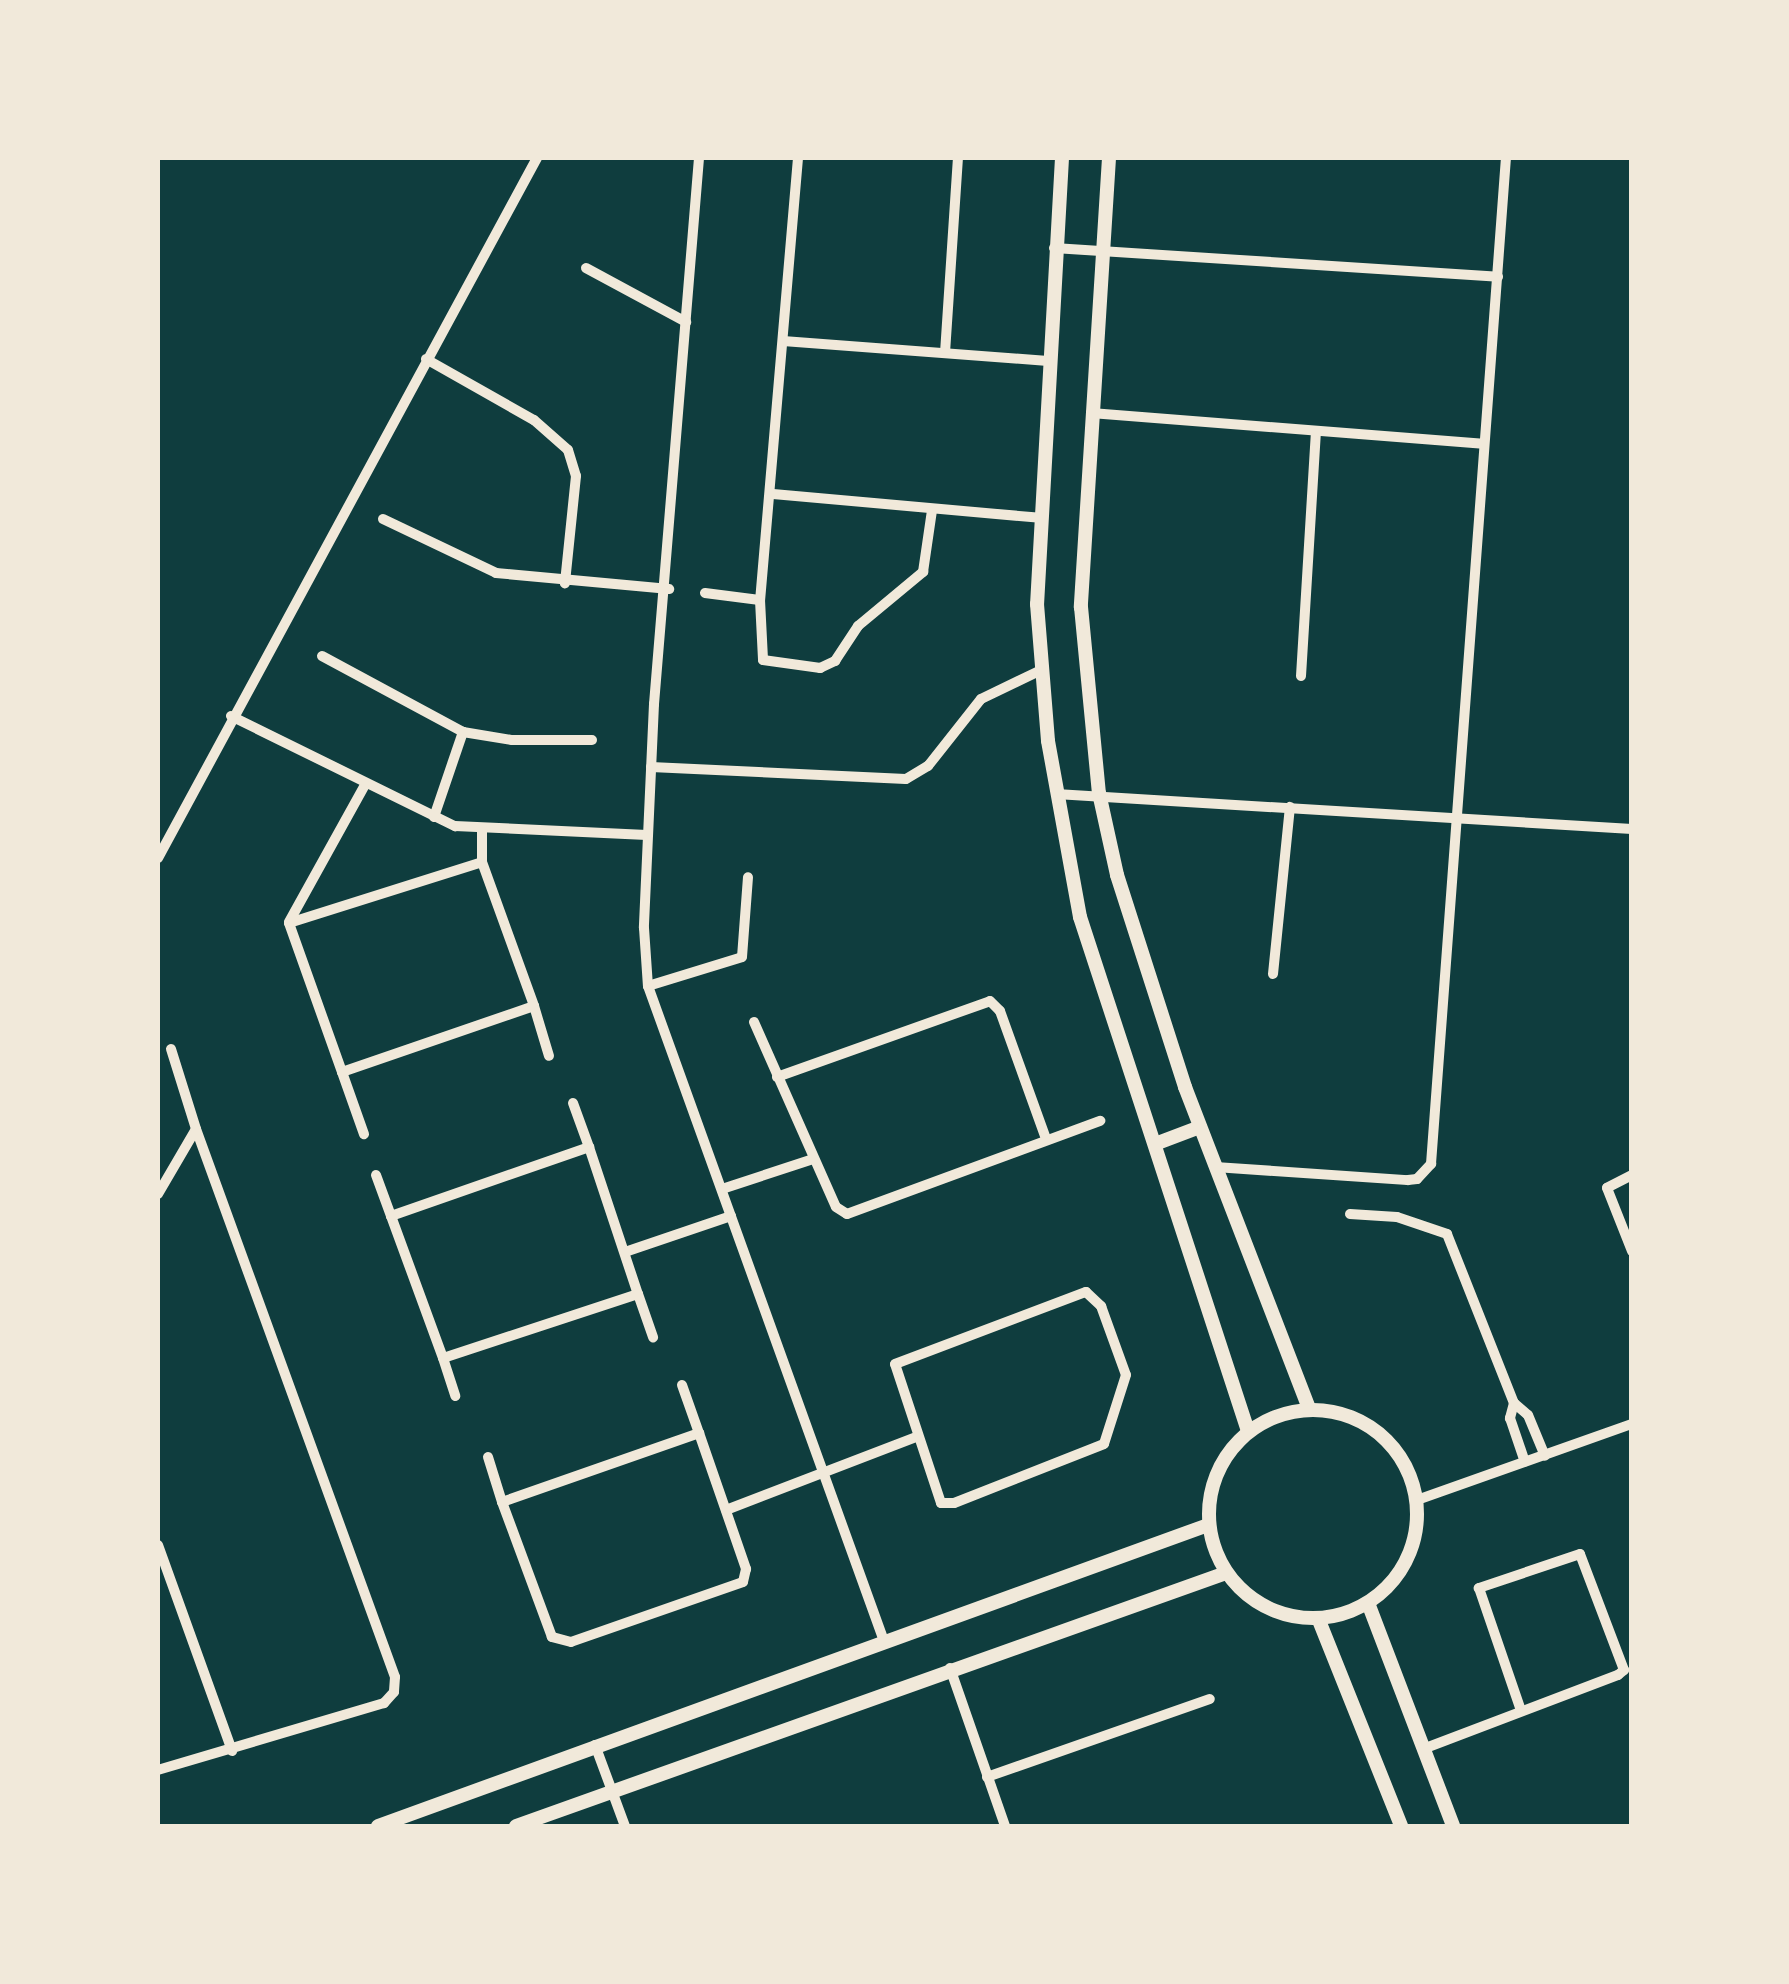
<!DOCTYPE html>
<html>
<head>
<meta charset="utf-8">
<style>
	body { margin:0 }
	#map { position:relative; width:1789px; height:1984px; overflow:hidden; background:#0f3d3e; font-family:Helvetica,sans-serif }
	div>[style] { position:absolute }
	.minor>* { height:10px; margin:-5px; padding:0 5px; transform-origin:5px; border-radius:5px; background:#f1e9da }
	.tertiary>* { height:14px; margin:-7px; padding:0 7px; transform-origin:7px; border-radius:7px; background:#f1e9da }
	.tertiary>.ring { margin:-7px; padding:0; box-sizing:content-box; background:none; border:14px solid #f1e9da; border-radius:50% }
	span { translate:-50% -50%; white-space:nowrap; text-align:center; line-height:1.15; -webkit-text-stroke:8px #f1e9da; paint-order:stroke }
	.frame { position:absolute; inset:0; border:160px solid #f1e9da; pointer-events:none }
</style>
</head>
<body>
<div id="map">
	<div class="minor">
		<i style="left:699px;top:158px;width:548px;rotate:94.71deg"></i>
		<i style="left:654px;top:704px;width:224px;rotate:92.6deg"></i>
		<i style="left:644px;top:928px;width:58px;rotate:86.1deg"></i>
		<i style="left:648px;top:986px;width:696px;rotate:70.19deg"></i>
		<i style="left:798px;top:158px;width:444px;rotate:94.9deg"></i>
		<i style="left:760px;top:600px;width:60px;rotate:87.1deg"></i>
		<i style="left:763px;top:660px;width:58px;rotate:8deg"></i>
		<i style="left:820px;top:668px;width:17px;rotate:-25deg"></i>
		<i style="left:835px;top:661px;width:42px;rotate:-56.7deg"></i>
		<i style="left:858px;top:626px;width:85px;rotate:-39.7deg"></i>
		<i style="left:923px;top:572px;width:63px;rotate:-81.7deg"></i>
		<i style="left:1054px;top:248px;width:445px;rotate:3.7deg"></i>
		<i style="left:586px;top:268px;width:114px;rotate:28.4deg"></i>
		<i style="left:783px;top:341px;width:269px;rotate:4.3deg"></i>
		<i style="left:945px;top:353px;width:195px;rotate:-86.2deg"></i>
		<i style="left:426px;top:359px;width:124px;rotate:29.5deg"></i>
		<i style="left:534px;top:420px;width:45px;rotate:41.4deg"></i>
		<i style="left:568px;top:450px;width:27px;rotate:73deg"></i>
		<i style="left:576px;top:476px;width:108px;rotate:95.9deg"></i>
		<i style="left:1091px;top:413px;width:393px;rotate:4.5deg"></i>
		<i style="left:773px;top:494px;width:268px;rotate:5.1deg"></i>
		<i style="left:383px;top:519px;width:125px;rotate:25.5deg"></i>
		<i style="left:496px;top:573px;width:174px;rotate:5.3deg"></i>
		<i style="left:705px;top:593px;width:55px;rotate:7.3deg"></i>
		<i style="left:322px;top:656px;width:160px;rotate:28.3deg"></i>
		<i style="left:463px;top:732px;width:50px;rotate:9.3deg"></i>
		<i style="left:512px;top:740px;width:80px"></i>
		<i style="left:1301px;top:676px;width:244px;rotate:-86.5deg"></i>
		<i style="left:231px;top:716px;width:250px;rotate:26.2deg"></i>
		<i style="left:455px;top:826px;width:192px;rotate:2.7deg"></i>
		<i style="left:651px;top:767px;width:255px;rotate:2.7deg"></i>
		<i style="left:906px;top:779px;width:26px;rotate:-31deg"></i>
		<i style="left:928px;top:766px;width:85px;rotate:-51.7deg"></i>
		<i style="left:981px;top:699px;width:64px;rotate:-25.8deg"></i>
		<i style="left:1056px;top:794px;width:577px;rotate:3.48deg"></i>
		<i style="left:434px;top:817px;width:90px;rotate:-71.2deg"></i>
		<i style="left:482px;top:829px;width:33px;rotate:90deg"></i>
		<i style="left:482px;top:862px;width:153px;rotate:70.1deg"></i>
		<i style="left:534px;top:1006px;width:203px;rotate:161deg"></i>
		<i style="left:342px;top:1072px;width:158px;rotate:-109.6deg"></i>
		<i style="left:289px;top:923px;width:202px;rotate:-17.5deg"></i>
		<i style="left:158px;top:858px;width:796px;rotate:-61.57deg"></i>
		<i style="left:289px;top:922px;width:157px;rotate:-61deg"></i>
		<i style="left:1273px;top:974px;width:168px;rotate:-84.2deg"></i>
		<i style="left:648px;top:986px;width:98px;rotate:-17.1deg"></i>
		<i style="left:742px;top:957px;width:80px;rotate:-85.7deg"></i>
		<i style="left:534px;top:1006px;width:52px;rotate:73.3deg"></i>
		<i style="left:754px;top:1022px;width:202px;rotate:66.1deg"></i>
		<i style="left:836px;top:1207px;width:13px;rotate:32deg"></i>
		<i style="left:847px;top:1214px;width:270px;rotate:-20.2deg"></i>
		<i style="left:171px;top:1049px;width:84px;rotate:72.6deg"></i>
		<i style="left:342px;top:1072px;width:66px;rotate:70.5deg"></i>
		<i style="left:777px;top:1077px;width:226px;rotate:-19.6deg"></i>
		<i style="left:990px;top:1001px;width:14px;rotate:45deg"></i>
		<i style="left:1000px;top:1011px;width:136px;rotate:70.2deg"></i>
		<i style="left:573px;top:1103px;width:47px;rotate:70deg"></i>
		<i style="left:589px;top:1147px;width:155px;rotate:71.6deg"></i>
		<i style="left:638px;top:1294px;width:205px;rotate:161.8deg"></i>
		<i style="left:443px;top:1358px;width:151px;rotate:-110.1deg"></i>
		<i style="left:391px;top:1216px;width:210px;rotate:-19.2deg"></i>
		<i style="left:1215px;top:1167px;width:193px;rotate:3.9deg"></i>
		<i style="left:1408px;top:1180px;width:9px;rotate:-6deg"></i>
		<i style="left:1417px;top:1179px;width:21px;rotate:-47deg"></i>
		<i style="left:1431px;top:1164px;width:1009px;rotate:-85.74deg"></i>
		<i style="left:376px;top:1175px;width:44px;rotate:69.9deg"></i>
		<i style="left:1632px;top:1175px;width:28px;rotate:153deg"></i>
		<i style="left:1607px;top:1188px;width:68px;rotate:68.4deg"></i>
		<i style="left:722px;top:1189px;width:96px;rotate:-18.2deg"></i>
		<i style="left:158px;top:1194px;width:75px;rotate:-59.7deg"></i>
		<i style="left:196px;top:1129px;width:583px;rotate:70.04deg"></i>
		<i style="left:395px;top:1677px;width:15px;rotate:94deg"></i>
		<i style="left:394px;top:1692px;width:15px;rotate:132deg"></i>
		<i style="left:384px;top:1703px;width:236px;rotate:163.5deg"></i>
		<i style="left:1350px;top:1214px;width:47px;rotate:3.7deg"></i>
		<i style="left:1397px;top:1217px;width:53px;rotate:18.8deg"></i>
		<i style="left:1447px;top:1234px;width:182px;rotate:68.4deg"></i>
		<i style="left:1514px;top:1403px;width:18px;rotate:41deg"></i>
		<i style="left:1528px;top:1415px;width:44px;rotate:67.5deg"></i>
		<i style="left:625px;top:1252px;width:112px;rotate:-18.8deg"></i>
		<i style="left:1086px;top:1292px;width:21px;rotate:43deg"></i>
		<i style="left:1101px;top:1306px;width:73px;rotate:70.1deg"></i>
		<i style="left:1126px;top:1375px;width:72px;rotate:107.7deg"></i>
		<i style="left:1104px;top:1444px;width:161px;rotate:158.5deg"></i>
		<i style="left:954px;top:1503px;width:13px;rotate:180deg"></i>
		<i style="left:941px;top:1503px;width:146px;rotate:-108.3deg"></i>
		<i style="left:895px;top:1364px;width:204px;rotate:-20.7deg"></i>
		<i style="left:638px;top:1294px;width:46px;rotate:70.8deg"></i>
		<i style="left:443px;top:1358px;width:40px;rotate:72deg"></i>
		<i style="left:682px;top:1385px;width:51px;rotate:70.5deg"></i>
		<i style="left:1514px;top:1403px;width:16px;rotate:105deg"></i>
		<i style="left:1510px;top:1418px;width:46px;rotate:71.2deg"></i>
		<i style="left:699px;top:1433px;width:144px;rotate:70.9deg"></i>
		<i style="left:746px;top:1569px;width:13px;rotate:103deg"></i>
		<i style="left:743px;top:1582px;width:182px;rotate:160.8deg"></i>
		<i style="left:571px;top:1642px;width:20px;rotate:-165deg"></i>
		<i style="left:552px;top:1637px;width:144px;rotate:-110.3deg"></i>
		<i style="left:502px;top:1502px;width:209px;rotate:-19.3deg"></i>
		<i style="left:488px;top:1457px;width:47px;rotate:72.7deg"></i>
		<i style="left:1417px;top:1500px;width:228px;rotate:-19.5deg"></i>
		<i style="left:726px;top:1510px;width:204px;rotate:-21deg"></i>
		<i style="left:158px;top:1545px;width:219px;rotate:70.2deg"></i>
		<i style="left:950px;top:1668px;width:167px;rotate:70.8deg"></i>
		<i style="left:595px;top:1745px;width:86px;rotate:69.7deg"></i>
		<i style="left:1423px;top:1749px;width:209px;rotate:-20.8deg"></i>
		<i style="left:1618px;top:1675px;width:8px;rotate:-40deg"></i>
		<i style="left:1624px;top:1670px;width:124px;rotate:-110.8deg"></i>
		<i style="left:1580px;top:1554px;width:107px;rotate:161.4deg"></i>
		<i style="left:1479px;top:1588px;width:130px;rotate:71.1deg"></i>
		<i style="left:987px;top:1777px;width:236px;rotate:-19.3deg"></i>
	</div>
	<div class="tertiary">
		<i style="left:1062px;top:158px;width:447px;rotate:93.2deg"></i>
		<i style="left:1037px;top:604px;width:137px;rotate:85.4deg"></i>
		<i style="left:1048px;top:741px;width:179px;rotate:79.7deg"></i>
		<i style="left:1080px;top:917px;width:541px;rotate:71.9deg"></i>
		<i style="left:1109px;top:158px;width:450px;rotate:93.6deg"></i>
		<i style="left:1081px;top:607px;width:187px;rotate:84.5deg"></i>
		<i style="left:1099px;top:793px;width:84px;rotate:77.6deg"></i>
		<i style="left:1117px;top:875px;width:223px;rotate:72.2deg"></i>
		<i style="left:1185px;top:1087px;width:345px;rotate:68.9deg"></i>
		<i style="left:1155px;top:1144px;width:48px;rotate:-20.7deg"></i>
		<i class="ring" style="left:1209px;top:1410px;width:194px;height:194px"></i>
		<i style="left:1368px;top:1603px;width:239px;rotate:69.1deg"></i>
		<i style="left:1318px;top:1618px;width:224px;rotate:68.2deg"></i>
		<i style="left:378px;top:1826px;width:883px;rotate:-19.93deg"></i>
		<i style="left:516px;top:1826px;width:754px;rotate:-19.61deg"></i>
	</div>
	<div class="frame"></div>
</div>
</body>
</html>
